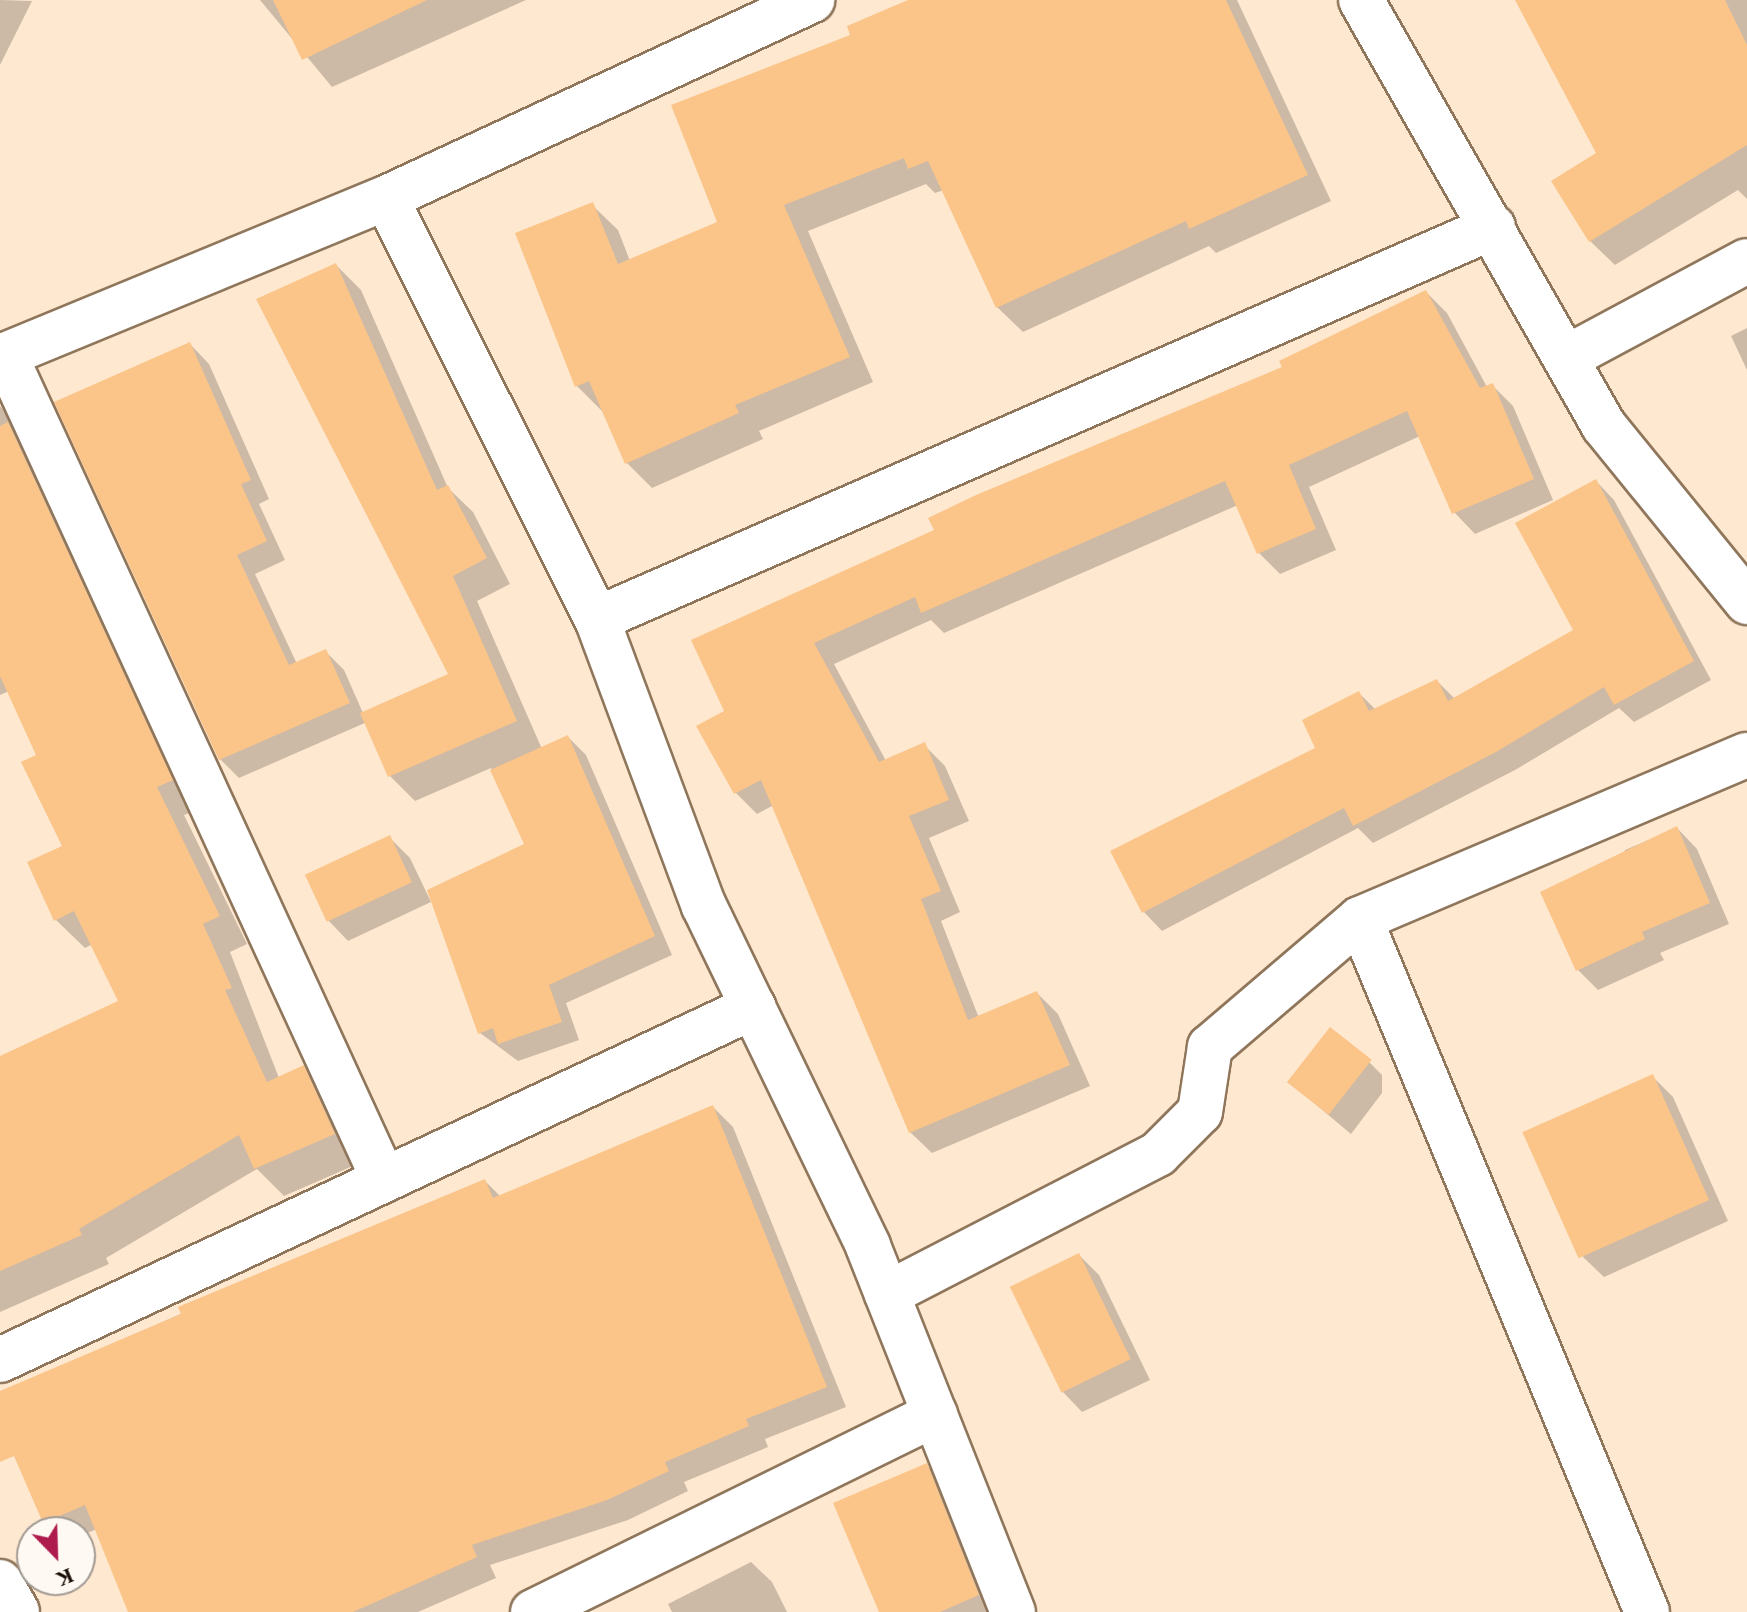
<!DOCTYPE html>
<html>
<head>
<meta charset="utf-8">
<style>
	body { margin:0 }
	#map { position:relative; width:1747px; height:1612px; overflow:hidden; background:#ffe8d0; font-family:Spectral,serif }
	div>[style] { position:absolute }
	.shadow>* { inset:0; background:#0003 }
	.building>* { inset:0; background:#fbc589; transform-origin:0 0 }
	.roads { filter:drop-shadow(2px 0 #8f765b) drop-shadow(-2px 0 #8f765b) drop-shadow(0 2px #8f765b) drop-shadow(0 -2px #8f765b) }
	.minor>* { height:44px; margin:-22px; padding:0 22px; transform-origin:22px; border-radius:22px; background:#fff }
	span { translate:-50% -50%; white-space:nowrap; text-align:center; line-height:1.15; -webkit-text-stroke:6px #fef9f3; paint-order:stroke }
	.north { position:absolute; left:16px; top:1516px; width:80px; height:80px; box-sizing:border-box; background:#fef9f3; border:2px solid #a29b94; border-radius:50%; rotate:157deg; font-size:22px; font-weight:700; line-height:32px; text-align:center; color:#180e05 }
	.north::after { content:''; display:block; margin:auto; width:28px; height:36px; background:#ae1c4e; clip-path:polygon(50% 0,100% 100%,50% 72%,0 100%) }
</style>
</head>
<body>
<div id="map">
	<div class="shadow">
		<i style="clip-path:polygon(0 0,32px 1px,0 65px)"></i>
		<i style="clip-path:polygon(260px 0,526px 0,332px 87px)"></i>
		<i style="clip-path:polygon(913px 0,1237px 0,1331px 201px,1216px 253px,1209px 246px,1023px 332px,997px 307px,944px 190px,935px 193px,926px 184px,808px 231px,873px 382px,759px 431px,763px 439px,652px 488px,627px 463px,602px 411px,577px 386px,592px 205px,618px 230px,630px 261px,720px 223px,853px 36px)"></i>
		<i style="clip-path:polygon(1517px 0,1747px 0,1747px 199px,1738px 190px,1615px 265px,1590px 241px,1599px 153px)"></i>
		<i style="clip-path:polygon(336px 265px,361px 290px,448px 488px,473px 512px,510px 584px,477px 601px,542px 749px,568px 737px,586px 755px,672px 955px,566px 1003px,579px 1040px,518px 1061px,480px 1033px,433px 901px,348px 941px,328px 920px,390px 838px,410px 858px,431px 902px,526px 845px,491px 768px,415px 801px,390px 776px,367px 722px,239px 778px,220px 759px,190px 344px,209px 364px,269px 499px,259px 504px,285px 560px,255px 574px,297px 664px,325px 651px,344px 670px,363px 713px,451px 675px)"></i>
		<i style="clip-path:polygon(1426px 292px,1447px 313px,1487px 387px,1492px 385px,1513px 406px,1553px 500px,1475px 534px,1454px 512px,1420px 436px,1309px 487px,1336px 550px,1280px 574px,1259px 553px,1238px 505px,944px 633px,931px 620px,834px 664px,886px 761px,924px 745px,945px 766px,969px 821px,929px 838px,960px 912px,941px 921px,979px 1018px,1037px 993px,1058px 1014px,1090px 1086px,932px 1153px,910px 1132px,774px 805px,757px 814px,736px 793px,699px 727px,727px 712px,694px 641px,1285px 369px)"></i>
		<i style="clip-path:polygon(1747px 328px,1747px 370px,1731px 336px)"></i>
		<i style="clip-path:polygon(0 406px,20px 427px,200px 809px,184px 815px,247px 944px,230px 952px,279px 1078px,303px 1068px,332px 1096px,362px 1162px,284px 1196px,257px 1169px,106px 1258px,109px 1264px,0 1312px,0 1062px,121px 1002px,93px 944px,85px 948px,56px 920px,65px 847px,39px 756px,9px 691px,0 695px)"></i>
		<i style="clip-path:polygon(1596px 481px,1614px 500px,1711px 680px,1634px 722px,1619px 708px,1515px 770px,1373px 843px,1358px 828px,1162px 931px,1144px 912px,1318px 749px,1359px 693px,1376px 710px,1437px 681px,1455px 699px,1576px 631px)"></i>
		<i style="clip-path:polygon(1677px 828px,1697px 849px,1729px 924px,1660px 953px,1664px 960px,1598px 990px,1578px 970px,1625px 850px)"></i>
		<i style="clip-path:polygon(1361px 1054px,1382px 1075px,1382px 1093px,1351px 1134px,1290px 1083px)"></i>
		<i style="clip-path:polygon(1653px 1077px,1673px 1097px,1728px 1221px,1604px 1277px,1583px 1257px)"></i>
		<i style="clip-path:polygon(713px 1107px,733px 1127px,846px 1407px,765px 1439px,768px 1447px,684px 1482px,688px 1491px,628px 1520px,490px 1565px,496px 1578px,418px 1612px,130px 1612px,97px 1529px,80px 1536px,54px 1532px,44px 1522px,0 1424px,0 1393px,485px 1181px,501px 1197px)"></i>
		<i style="clip-path:polygon(1079px 1255px,1099px 1275px,1150px 1380px,1082px 1412px,1062px 1391px)"></i>
		<i style="clip-path:polygon(927px 1466px,947px 1486px,997px 1612px,882px 1612px)"></i>
		<i style="clip-path:polygon(751px 1562px,772px 1582px,787px 1612px,672px 1612px,668px 1604px)"></i>
	</div>
	<div class="building">
		<i style="clip-path:polygon(273px 0,427px 0,302px 60px)"></i>
		<i style="clip-path:polygon(908px 0,1226px 0,1308px 175px,1189px 229px,1186px 221px,996px 308px,928px 161px,908px 169px,904px 158px,784px 205px,850px 357px,735px 405px,739px 413px,625px 464px,589px 381px,575px 387px,515px 233px,593px 202px,618px 264px,717px 222px,671px 105px,850px 35px,847px 26px)"></i>
		<i style="clip-path:polygon(1515px 0,1725px 0,1747px 45px,1747px 145px,1589px 242px,1551px 181px,1596px 153px)"></i>
		<i style="clip-path:polygon(336px 263px,437px 490px,448px 485px,487px 558px,453px 576px,517px 721px,388px 777px,360px 713px,448px 674px,256px 299px)"></i>
		<i style="clip-path:polygon(1426px 290px,1480px 388px,1493px 383px,1534px 479px,1452px 514px,1407px 411px,1289px 465px,1316px 529px,1257px 554px,1225px 481px,921px 613px,915px 597px,814px 643px,879px 762px,925px 742px,949px 800px,909px 816px,941px 891px,921px 899px,968px 1020px,1037px 991px,1070px 1065px,909px 1133px,761px 780px,734px 794px,696px 726px,724px 711px,691px 640px,934px 530px,928px 518px,976px 495px,1282px 367px,1279px 361px)"></i>
		<i style="clip-path:polygon(190px 342px,251px 480px,241px 484px,267px 541px,237px 555px,289px 665px,326px 649px,350px 703px,219px 760px,54px 402px)"></i>
		<i style="clip-path:polygon(8px 422px,173px 780px,157px 787px,220px 916px,203px 924px,232px 988px,225px 990px,267px 1082px,304px 1065px,335px 1134px,254px 1169px,239px 1135px,79px 1229px,82px 1235px,0 1271px,0 1056px,118px 1001px,74px 911px,54px 921px,27px 862px,62px 846px,21px 762px,36px 755px,0 676px,0 426px)"></i>
		<i style="clip-path:polygon(1596px 479px,1694px 661px,1614px 705px,1604px 687px,1496px 752px,1353px 826px,1344px 808px,1142px 913px,1110px 851px,1315px 748px,1302px 720px,1359px 691px,1369px 711px,1437px 679px,1448px 701px,1573px 630px,1515px 523px)"></i>
		<i style="clip-path:polygon(568px 735px,655px 936px,549px 985px,562px 1022px,498px 1044px,493px 1028px,478px 1034px,427px 890px,524px 844px,490px 770px)"></i>
		<i style="clip-path:polygon(1677px 826px,1710px 903px,1642px 932px,1645px 939px,1576px 971px,1540px 892px)"></i>
		<i style="left:390px;top:835px;width:52px;height:94px;rotate:65deg"></i>
		<i style="left:1330px;top:1027px;width:53px;height:70px;rotate:38deg"></i>
		<i style="left:1653px;top:1074px;width:138px;height:143px;rotate:66deg"></i>
		<i style="clip-path:polygon(713px 1105px,827px 1387px,746px 1419px,749px 1426px,665px 1462px,669px 1471px,607px 1500px,472px 1545px,477px 1557px,353px 1612px,128px 1612px,85px 1505px,43px 1523px,14px 1456px,0 1462px,0 1391px,181px 1314px,178px 1307px,485px 1179px,493px 1198px)"></i>
		<i style="left:1079px;top:1253px;width:118px;height:77px;rotate:64deg"></i>
		<i style="clip-path:polygon(927px 1463px,979px 1595px,940px 1612px,879px 1612px,833px 1503px)"></i>
	</div>
	<div class="roads">
		<div class="minor">
			<i style="left:1361px;top:0;width:490px;rotate:60.3deg"></i>
			<i style="left:1604px;top:426px;width:227px;rotate:50.9deg"></i>
			<i style="left:386px;top:198px;width:471px;rotate:63.4deg"></i>
			<i style="left:597px;top:619px;width:306px;rotate:69.6deg"></i>
			<i style="left:704px;top:906px;width:377px;rotate:64.2deg"></i>
			<i style="left:868px;top:1246px;width:394px;rotate:68.4deg"></i>
			<i style="left:5px;top:355px;width:908px;rotate:65.33deg"></i>
			<i style="left:0;top:357px;width:417px;rotate:-22.4deg"></i>
			<i style="left:386px;top:198px;width:470px;rotate:-24.9deg"></i>
			<i style="left:1566px;top:358px;width:205px;rotate:-28.2deg"></i>
			<i style="left:597px;top:619px;width:978px;rotate:-23.63deg"></i>
			<i style="left:887px;top:1294px;width:305px;rotate:-27.3deg"></i>
			<i style="left:1158px;top:1154px;width:59px;rotate:-45deg"></i>
			<i style="left:1200px;top:1112px;width:66px;rotate:-81.3deg"></i>
			<i style="left:1210px;top:1047px;width:197px;rotate:-40.5deg"></i>
			<i style="left:0;top:1360px;width:832px;rotate:-25.12deg"></i>
			<i style="left:0;top:1582px;width:34px;rotate:60deg"></i>
			<i style="left:533px;top:1612px;width:448px;rotate:-26.2deg"></i>
			<i style="left:1647px;top:1612px;width:750px;rotate:-112.5deg"></i>
			<i style="left:1360px;top:919px;width:420px;rotate:-23deg"></i>
		</div>
	</div>
	<div class="north">K</div>
</div>
</body>
</html>
